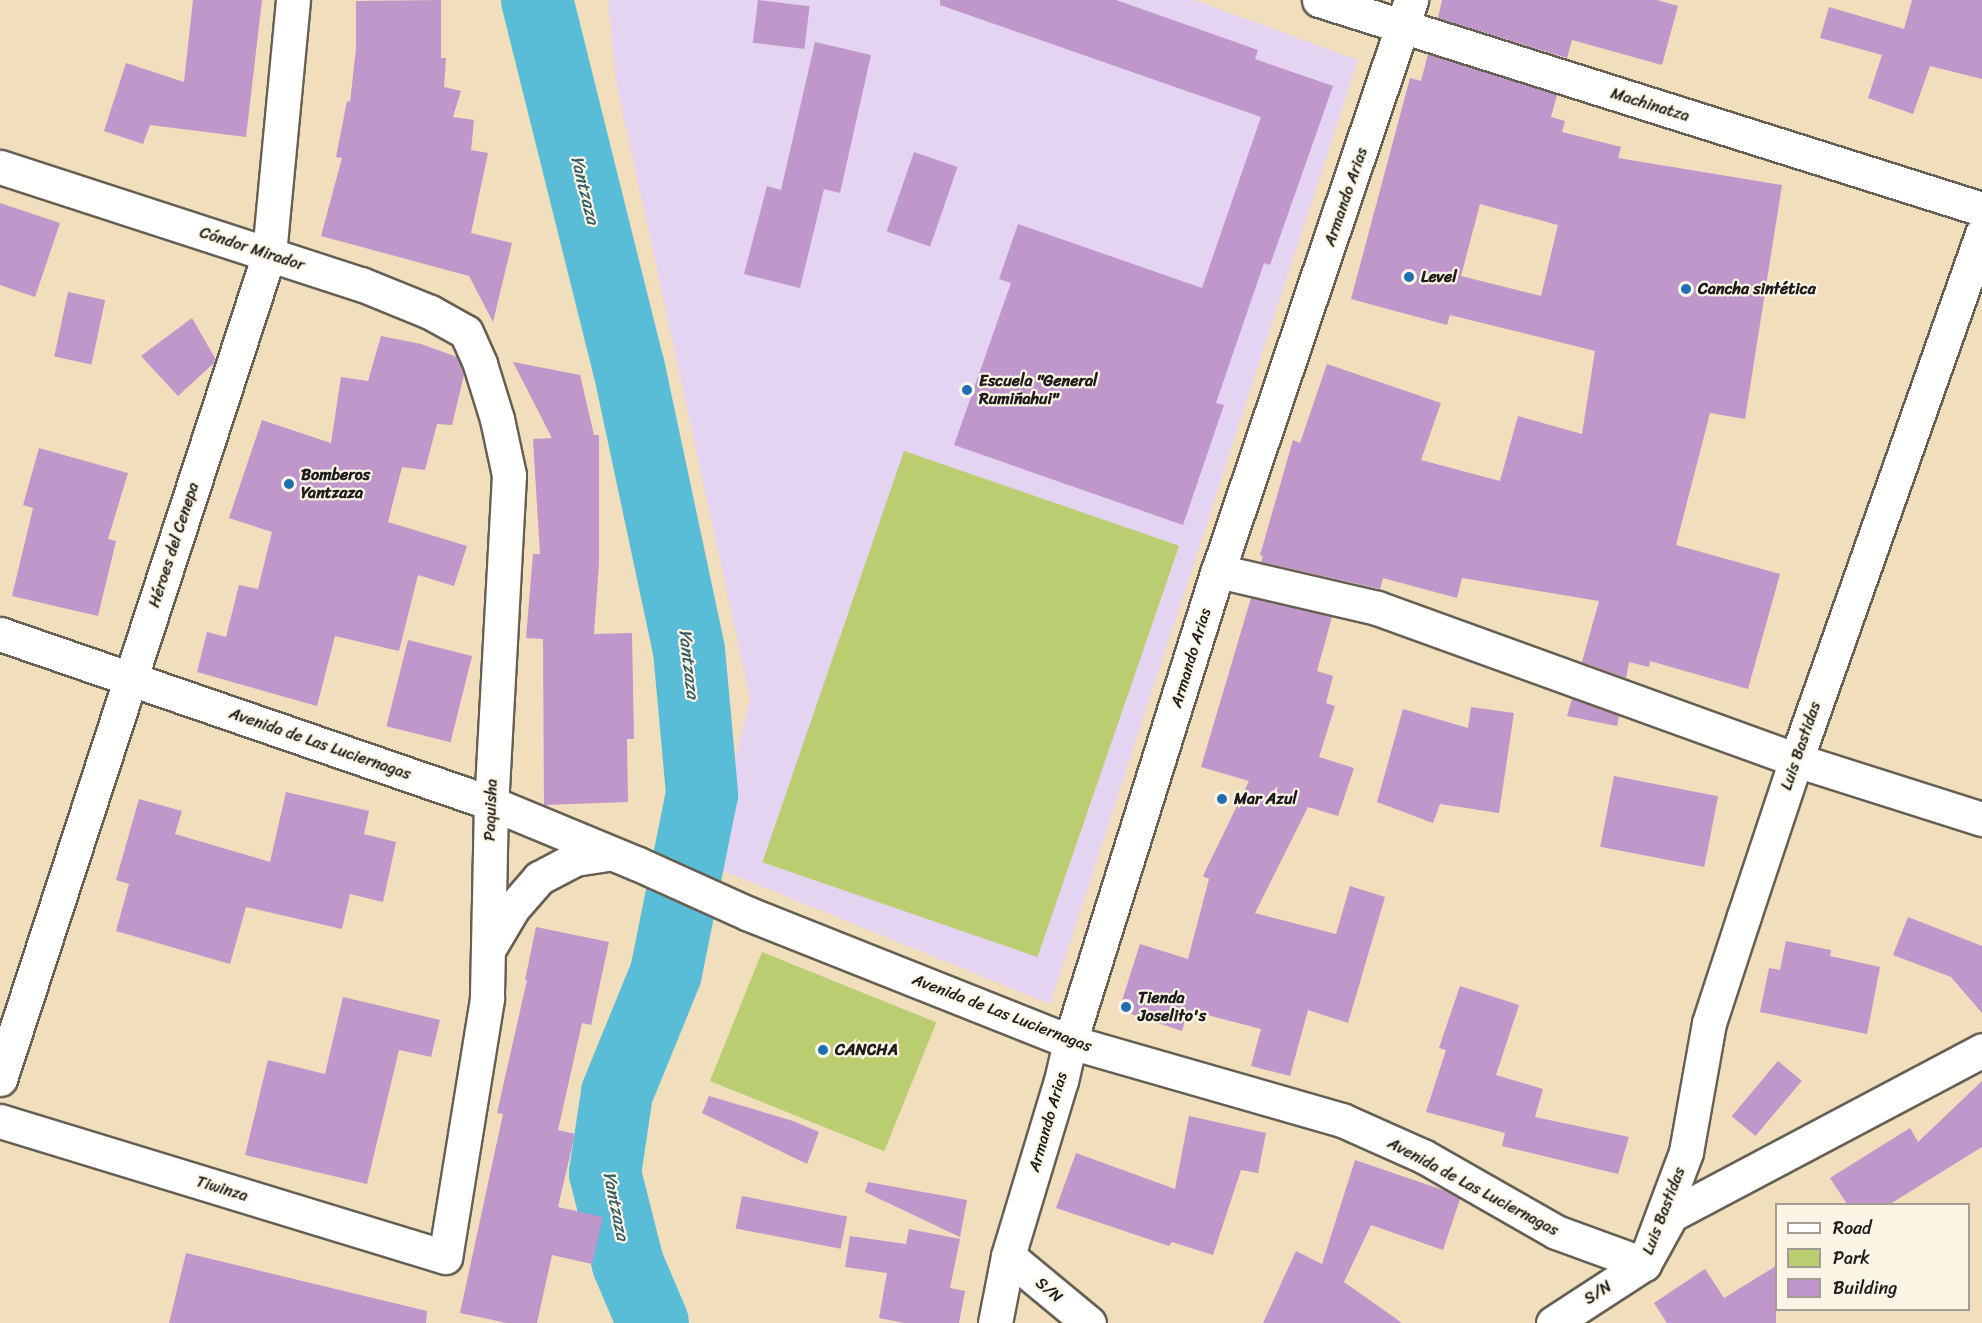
<!DOCTYPE html>
<html>
<head>
<meta charset="utf-8">
<style>
	body { margin:0 }
	#map { position:relative; width:1982px; height:1323px; overflow:hidden; background:#f0debd; font-family:Sriracha,sans-serif }
	div>[style] { position:absolute }
	.built>* { inset:0; background:#e4d3f1 }
	.green>* { inset:0; background:#bace71; transform-origin:0 0 }
	.river>* { height:72px; margin:-36px; padding:0 36px; transform-origin:36px; border-radius:36px; background:#59bdd7 }
	.building>* { inset:0; background:#bf97cb; transform-origin:0 0 }
	.roads { filter:drop-shadow(2px 0 #666054) drop-shadow(-2px 0 #666054) drop-shadow(0 2px #666054) drop-shadow(0 -2px #666054) }
	.minor>* { height:33px; margin:-16.5px; padding:0 16.5px; transform-origin:16.5px; border-radius:16.5px; background:#fff }
	.dots>* { width:16px; height:16px; translate:-50% -50%; box-sizing:border-box; border:3px solid #fcf5e5; border-radius:50% }
	span { translate:-50% -50%; white-space:nowrap; text-align:center; line-height:1.15; -webkit-text-stroke:4.5px #fcf5e5; paint-order:stroke }
	.street-label { font-size:16px; color:#1c1c1c }
	.poi-label { font-size:16px; color:#1c1c1c; font-weight:700 }
	.left { translate:0 -50%; text-align:left }
	.water-label { font-size:18px; color:#345c67; font-style:italic }
	.legend { position:absolute; left:1775px; top:1203px; width:195px; height:108px; box-sizing:border-box; background:#fcf5e5; border:2px solid #a29e95; margin:0; padding:8px 10px; list-style:none; font-size:18px; color:#1c1c1c }
	.legend li { display:flex; align-items:center; gap:12px; height:30px }
	.legend b { width:30px; border:2px solid #a29e95 }
</style>
</head>
<body>
<div id="map">
	<div class="built">
		<i style="clip-path:polygon(608px 0,1194px 0,1358px 60px,1050px 1004px,709px 865px,750px 699px,616px 81px)"></i>
	</div>
	<div class="green">
		<i style="left:904px;top:451px;width:291px;height:435px;rotate:19deg"></i>
		<i style="left:762px;top:952px;width:188px;height:139px;rotate:22deg"></i>
	</div>
	<div class="river">
		<i style="left:537px;top:0;width:379px;rotate:76deg"></i>
		<i style="left:629px;top:368px;width:288px;rotate:78deg"></i>
		<i style="left:689px;top:650px;width:145px;rotate:84.8deg"></i>
		<i style="left:702px;top:794px;width:183px;rotate:101.4deg"></i>
		<i style="left:666px;top:973px;width:130px;rotate:112.2deg"></i>
		<i style="left:617px;top:1093px;width:81px;rotate:98.5deg"></i>
		<i style="left:605px;top:1173px;width:94px;rotate:75.8deg"></i>
		<i style="left:628px;top:1264px;width:64px;rotate:67deg"></i>
	</div>
	<div class="building">
		<i style="clip-path:polygon(193px 0,262px 0,246px 137px,150px 125px,143px 144px,104px 131px,126px 63px,184px 82px)"></i>
		<i style="clip-path:polygon(441px 0,441px 58px,446px 58px,444px 87px,461px 91px,453px 117px,474px 120px,471px 150px,488px 153px,471px 233px,512px 243px,493px 322px,469px 276px,321px 236px,342px 158px,336px 157px,347px 101px,350px 102px,356px 49px,356px 1px)"></i>
		<i style="left:758px;top:0;width:52px;height:43px;rotate:7deg"></i>
		<i style="clip-path:polygon(940px 0,1116px 0,1258px 50px,1255px 59px,1333px 86px,1270px 265px,1264px 263px,1216px 403px,1224px 405px,1183px 525px,954px 445px,1011px 283px,999px 279px,1018px 224px,1202px 288px,1261px 117px,940px 5px)"></i>
		<i style="clip-path:polygon(1442px 0,1657px 0,1678px 6px,1662px 65px,1572px 40px,1567px 58px,1438px 18px)"></i>
		<i style="clip-path:polygon(1912px 0,1982px 0,1982px 79px,1930px 66px,1913px 114px,1868px 98px,1882px 55px,1820px 38px,1829px 7px,1904px 29px)"></i>
		<i style="clip-path:polygon(815px 42px,871px 55px,840px 193px,824px 189px,800px 288px,744px 274px,767px 186px,781px 190px)"></i>
		<i style="clip-path:polygon(evenodd,1428px 54px,1557px 95px,1551px 117px,1565px 121px,1562px 132px,1621px 147px,1618px 158px,1782px 185px,1745px 419px,1710px 413px,1676px 545px,1780px 574px,1748px 689px,1650px 661px,1649px 667px,1629px 662px,1626px 678px,1582px 662px,1599px 601px,1462px 578px,1457px 598px,1383px 578px,1380px 589px,1261px 562px,1263px 556px,1260px 555px,1293px 440px,1300px 443px,1327px 364px,1441px 403px,1421px 460px,1500px 481px,1518px 416px,1582px 434px,1595px 351px,1450px 315px,1447px 325px,1351px 299px,1410px 78px,1421px 81px,1428px 54px,1480px 204px,1558px 225px,1541px 296px,1461px 276px,1480px 204px)"></i>
		<i style="left:914px;top:152px;width:46px;height:84px;rotate:19deg"></i>
		<i style="clip-path:polygon(0 203px,60px 223px,35px 297px,0 285px)"></i>
		<i style="left:68px;top:292px;width:38px;height:66px;rotate:12deg"></i>
		<i style="clip-path:polygon(192px 318px,215px 358px,214px 363px,178px 396px,141px 356px)"></i>
		<i style="clip-path:polygon(381px 336px,421px 344px,457px 357px,464px 375px,452px 425px,437px 424px,425px 470px,402px 467px,388px 522px,467px 546px,454px 586px,418px 575px,399px 651px,335px 636px,317px 706px,197px 672px,207px 632px,226px 637px,239px 585px,258px 589px,272px 532px,229px 518px,262px 420px,331px 443px,341px 377px,368px 381px)"></i>
		<i style="clip-path:polygon(513px 362px,580px 375px,594px 435px,599px 435px,599px 563px,594px 634px,632px 633px,634px 739px,627px 739px,628px 802px,544px 805px,543px 639px,526px 638px,533px 554px,540px 554px,533px 439px,552px 438px)"></i>
		<i style="clip-path:polygon(39px 448px,128px 473px,108px 539px,116px 541px,98px 616px,12px 596px,33px 508px,23px 505px)"></i>
		<i style="clip-path:polygon(1251px 598px,1332px 617px,1317px 671px,1333px 676px,1326px 703px,1335px 706px,1319px 757px,1354px 768px,1338px 816px,1308px 807px,1255px 913px,1336px 934px,1350px 886px,1385px 897px,1348px 1023px,1308px 1010px,1290px 1076px,1251px 1066px,1261px 1029px,1188px 1010px,1182px 1031px,1119px 1010px,1140px 944px,1188px 959px,1209px 879px,1203px 876px,1249px 781px,1201px 767px)"></i>
		<i style="left:408px;top:640px;width:66px;height:89px;rotate:14deg"></i>
		<i style="clip-path:polygon(1572px 699px,1619px 716px,1617px 726px,1567px 716px)"></i>
		<i style="clip-path:polygon(1471px 707px,1514px 713px,1499px 813px,1440px 804px,1433px 823px,1377px 802px,1403px 709px,1468px 728px)"></i>
		<i style="left:1614px;top:776px;width:106px;height:72px;rotate:11deg"></i>
		<i style="clip-path:polygon(286px 792px,369px 811px,364px 834px,396px 842px,383px 902px,350px 894px,342px 929px,246px 907px,230px 964px,116px 931px,129px 884px,116px 880px,139px 799px,182px 811px,175px 834px,270px 862px)"></i>
		<i style="clip-path:polygon(1908px 917px,1982px 946px,1982px 1013px,1951px 977px,1893px 955px)"></i>
		<i style="clip-path:polygon(536px 927px,609px 942px,591px 1025px,582px 1023px,558px 1130px,575px 1134px,558px 1207px,603px 1217px,592px 1264px,552px 1255px,537px 1323px,507px 1323px,460px 1313px,503px 1114px,497px 1113px,527px 980px,525px 980px)"></i>
		<i style="clip-path:polygon(1786px 941px,1831px 950px,1830px 956px,1880px 967px,1867px 1034px,1760px 1012px,1769px 968px,1780px 970px)"></i>
		<i style="clip-path:polygon(1460px 986px,1519px 1005px,1496px 1075px,1543px 1089px,1535px 1117px,1629px 1137px,1618px 1174px,1502px 1146px,1505px 1133px,1426px 1112px,1446px 1050px,1439px 1048px)"></i>
		<i style="clip-path:polygon(343px 997px,440px 1020px,431px 1057px,399px 1050px,367px 1184px,245px 1155px,268px 1060px,325px 1074px)"></i>
		<i style="left:1778px;top:1061px;width:31px;height:72px;rotate:40deg"></i>
		<i style="clip-path:polygon(1982px 1081px,1982px 1147px,1890px 1204px,1847px 1204px,1830px 1178px,1910px 1128px,1918px 1142px)"></i>
		<i style="clip-path:polygon(709px 1096px,793px 1121px,819px 1132px,807px 1164px,702px 1113px)"></i>
		<i style="clip-path:polygon(1189px 1116px,1266px 1133px,1258px 1173px,1241px 1170px,1213px 1255px,1172px 1242px,1169px 1246px,1056px 1208px,1076px 1153px,1175px 1189px)"></i>
		<i style="clip-path:polygon(1355px 1160px,1446px 1191px,1460px 1199px,1443px 1250px,1371px 1225px,1344px 1282px,1402px 1323px,1263px 1323px,1296px 1251px,1322px 1264px)"></i>
		<i style="clip-path:polygon(868px 1182px,967px 1200px,960px 1237px,865px 1192px)"></i>
		<i style="left:742px;top:1196px;width:107px;height:33px;rotate:11deg"></i>
		<i style="clip-path:polygon(909px 1229px,960px 1239px,950px 1288px,965px 1291px,959px 1323px,904px 1323px,879px 1318px,887px 1273px,845px 1267px,850px 1236px,906px 1244px)"></i>
		<i style="clip-path:polygon(186px 1253px,427px 1311px,426px 1323px,169px 1323px)"></i>
		<i style="clip-path:polygon(1776px 1266px,1776px 1323px,1667px 1323px,1654px 1303px,1705px 1269px,1724px 1298px)"></i>
	</div>
	<div class="roads">
		<div class="minor">
			<i style="left:1319px;top:0;width:695px;rotate:17.5deg"></i>
			<i style="left:0;top:167px;width:379px;rotate:18deg"></i>
			<i style="left:361px;top:284px;width:74px;rotate:22.1deg"></i>
			<i style="left:430px;top:312px;width:41px;rotate:29.1deg"></i>
			<i style="left:466px;top:332px;width:35px;rotate:66deg"></i>
			<i style="left:480px;top:364px;width:58px;rotate:72.8deg"></i>
			<i style="left:497px;top:419px;width:57px;rotate:77.9deg"></i>
			<i style="left:509px;top:475px;width:328px;rotate:93.1deg"></i>
			<i style="left:491px;top:803px;width:196px;rotate:91.2deg"></i>
			<i style="left:487px;top:999px;width:261px;rotate:99.2deg"></i>
			<i style="left:445px;top:1257px;width:465px;rotate:-163deg"></i>
			<i style="left:1218px;top:571px;width:163px;rotate:13.1deg"></i>
			<i style="left:1377px;top:608px;width:446px;rotate:19.9deg"></i>
			<i style="left:1796px;top:760px;width:195px;rotate:17.6deg"></i>
			<i style="left:0;top:634px;width:519px;rotate:18.99deg"></i>
			<i style="left:491px;top:803px;width:157px;rotate:22.5deg"></i>
			<i style="left:636px;top:863px;width:124px;rotate:24.3deg"></i>
			<i style="left:749px;top:914px;width:346px;rotate:21.7deg"></i>
			<i style="left:1070px;top:1042px;width:283px;rotate:16deg"></i>
			<i style="left:1342px;top:1120px;width:89px;rotate:24deg"></i>
			<i style="left:1423px;top:1156px;width:153px;rotate:29.7deg"></i>
			<i style="left:1556px;top:1232px;width:94px;rotate:20deg"></i>
			<i style="left:488px;top:950px;width:49px;rotate:-59.2deg"></i>
			<i style="left:513px;top:908px;width:40px;rotate:-49deg"></i>
			<i style="left:539px;top:878px;width:41px;rotate:-27.8deg"></i>
			<i style="left:575px;top:859px;width:36px;rotate:-9deg"></i>
			<i style="left:0;top:1079px;width:868px;rotate:-71.94deg"></i>
			<i style="left:269px;top:254px;width:255px;rotate:-84.6deg"></i>
			<i style="left:1008px;top:1256px;width:105px;rotate:39.6deg"></i>
			<i style="left:1644px;top:1264px;width:120px;rotate:-69.4deg"></i>
			<i style="left:1686px;top:1152px;width:131px;rotate:-79.9deg"></i>
			<i style="left:1709px;top:1023px;width:113px;rotate:-71.9deg"></i>
			<i style="left:1744px;top:916px;width:164px;rotate:-71.6deg"></i>
			<i style="left:1796px;top:760px;width:558px;rotate:-70.53deg"></i>
			<i style="left:995px;top:1323px;width:68px;rotate:-79deg"></i>
			<i style="left:1008px;top:1256px;width:183px;rotate:-73.2deg"></i>
			<i style="left:1061px;top:1081px;width:40px;rotate:-77deg"></i>
			<i style="left:1070px;top:1042px;width:494px;rotate:-72.6deg"></i>
			<i style="left:1218px;top:571px;width:603px;rotate:-71.32deg"></i>
			<i style="left:1553px;top:1323px;width:108px;rotate:-33deg"></i>
			<i style="left:1644px;top:1264px;width:56px;rotate:-61.1deg"></i>
			<i style="left:1671px;top:1215px;width:352px;rotate:-27.9deg"></i>
		</div>
	</div>
	<div class="dots">
		<i style="left:1409px;top:277px;background:#1f6fb2"></i>
		<i style="left:1686px;top:289px;background:#1f6fb2"></i>
		<i style="left:967px;top:390px;background:#1f6fb2"></i>
		<i style="left:289px;top:484px;background:#1f6fb2"></i>
		<i style="left:1222px;top:799px;background:#1f6fb2"></i>
		<i style="left:1126px;top:1007px;background:#1f6fb2"></i>
		<i style="left:823px;top:1050px;background:#1f6fb2"></i>
	</div>
	<div class="street-label">
		<span style="left:1650px;top:105px;rotate:17deg">Machinatza</span>
		<span style="left:1346px;top:197px;rotate:-71deg">Armando Arias</span>
		<span style="left:252px;top:249px;rotate:18deg">Cóndor Mirador</span>
		<span style="left:174px;top:545px;rotate:-72deg">Héroes del Cenepa</span>
		<span style="left:1191px;top:658px;rotate:-73deg">Armando Arias</span>
		<span style="left:320px;top:744px;rotate:19deg">Avenida de Las Luciernagas</span>
		<span style="left:1801px;top:746px;rotate:-71deg">Luis Bastidas</span>
		<span style="left:491px;top:810px;rotate:-88deg">Paquisha</span>
		<span style="left:1002px;top:1013px;rotate:21deg">Avenida de Las Luciernagas</span>
		<span style="left:1048px;top:1122px;rotate:-74deg">Armando Arias</span>
		<span style="left:1473px;top:1187px;rotate:28deg">Avenida de Las Luciernagas</span>
		<span style="left:222px;top:1189px;rotate:17deg">Tiwinza</span>
		<span style="left:1664px;top:1211px;rotate:-69deg">Luis Bastidas</span>
		<span style="left:1049px;top:1290px;rotate:40deg">S/N</span>
		<span style="left:1598px;top:1293px;rotate:-33deg">S/N</span>
	</div>
	<div class="poi-label">
		<span class="left" style="left:1421px;top:277px">Level</span>
		<span class="left" style="left:1698px;top:289px">Cancha sintética</span>
		<span class="left" style="left:979px;top:390px">Escuela "General<br>Rumiñahui"</span>
		<span class="left" style="left:301px;top:484px">Bomberos<br>Yantzaza</span>
		<span class="left" style="left:1234px;top:799px">Mar Azul</span>
		<span class="left" style="left:1138px;top:1007px">Tienda<br>Joselito's</span>
		<span class="left" style="left:835px;top:1050px">CANCHA</span>
	</div>
	<div class="water-label">
		<span style="left:585px;top:190px;rotate:76deg">Yantzaza</span>
		<span style="left:689px;top:664px;rotate:83deg">Yantzaza</span>
		<span style="left:616px;top:1206px;rotate:78deg">Yantzaza</span>
	</div>
	<ul class="legend">
	<li><b style="height:8px;background:#fff"></b>Road</li>
	<li><b style="height:16px;background:#bace71"></b>Park</li>
	<li><b style="height:16px;background:#bf97cb"></b>Building</li>
	</ul>
</div>
</body>
</html>
